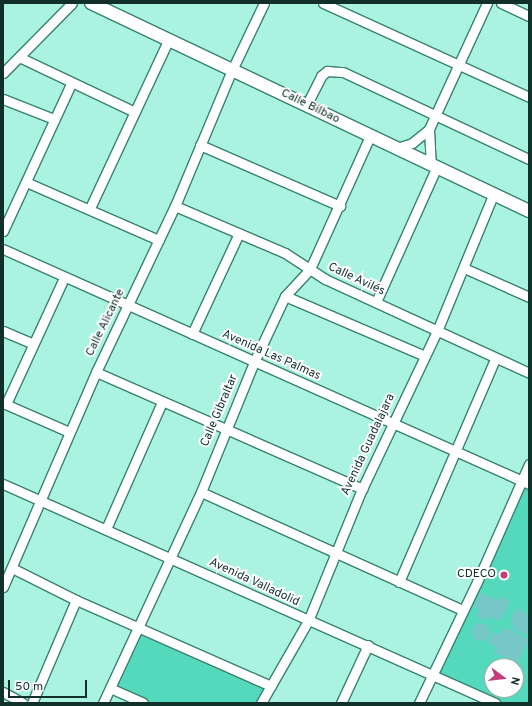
<!DOCTYPE html>
<html>
<head>
<meta charset="utf-8">
<style>
	body { margin:0 }
	#map { position:relative; width:532px; height:706px; overflow:hidden; background:#aaf3e0; font-family:Overpass,sans-serif }
	div>[style] { position:absolute }
	.green>* { inset:0; background:#55d9bd }
	.building>* { inset:0; background:#78c7c8 }
	.round { border-radius:50% }
	.roads { filter:drop-shadow(1px 0 #388171) drop-shadow(-1px 0 #388171) drop-shadow(0 1px #388171) drop-shadow(0 -1px #388171) }
	.minor>* { height:9px; margin:-4.5px; padding:0 4.5px; transform-origin:4.5px; border-radius:4.5px; background:#fff }
	.tertiary>* { height:12px; margin:-6px; padding:0 6px; transform-origin:6px; border-radius:6px; background:#fff }
	.dots>* { width:11px; height:11px; translate:-50% -50%; box-sizing:border-box; border:2px solid #fff; border-radius:50% }
	span { translate:-50% -50%; white-space:nowrap; text-align:center; line-height:1.15; -webkit-text-stroke:4px #fff; paint-order:stroke }
	.street-label { font-size:12px; color:#113029 }
	.poi-label { font-size:12px; color:#113029 }
	.right { translate:-100% -50%; text-align:right }
	.frame { position:absolute; inset:0; border:4px solid #113029; pointer-events:none }
	.north { position:absolute; left:484px; top:658px; width:40px; height:40px; box-sizing:border-box; background:#fff; border:1px solid #a0aca9; border-radius:50%; rotate:105deg; font-size:11px; font-weight:700; line-height:16px; text-align:center; color:#113029 }
	.north::after { content:''; display:block; margin:auto; width:14px; height:18px; background:#c53e7b; clip-path:polygon(50% 0,100% 100%,50% 72%,0 100%) }
	.scale { position:absolute; left:8px; top:680px; width:79px; height:18px; box-sizing:border-box; border:2px solid #113029; border-top:0; padding-left:5px; font-size:12px; line-height:14px; white-space:nowrap; color:#113029; -webkit-text-stroke:3px #fff; paint-order:stroke }
</style>
</head>
<body>
<div id="map">
	<div class="green">
		<i style="clip-path:polygon(evenodd,522px 481px,529px 484px,529px 703px,495px 703px,433px 674px,522px 481px,492px 666px,516px 666px,516px 690px,492px 690px,492px 666px)"></i>
		<i style="clip-path:polygon(137px 628px,271px 686px,261px 703px,143px 703px,110px 688px)"></i>
	</div>
	<div class="building">
		<i style="clip-path:polygon(481px 593px,497px 600px,499px 596px,510px 601px,501px 621px,490px 616px,488px 621px,477px 616px,480px 610px,474px 607px)"></i>
		<i style="clip-path:polygon(516px 608px,527px 614px,529px 635px,514px 630px,511px 620px)"></i>
		<i class="round" style="left:472px;top:623px;width:18px;height:18px"></i>
		<i style="clip-path:polygon(504px 627px,529px 639px,518px 663px,494px 652px,496px 647px,488px 643px,493px 632px,500px 635px)"></i>
	</div>
	<div class="roads">
		<div class="minor">
			<i style="left:323px;top:3px;width:226px;rotate:24.5deg"></i>
			<i style="left:501px;top:3px;width:31px;rotate:25deg"></i>
			<i style="left:19px;top:57px;width:128px;rotate:25.4deg"></i>
			<i style="left:3px;top:73px;width:98px;rotate:-45.4deg"></i>
			<i style="left:3px;top:99px;width:55px;rotate:21.4deg"></i>
			<i style="left:307px;top:104px;width:31px;rotate:-63deg"></i>
			<i style="left:321px;top:76px;width:8px;rotate:-40deg"></i>
			<i style="left:327px;top:71px;width:16px;rotate:4deg"></i>
			<i style="left:343px;top:72px;width:205px;rotate:25.1deg"></i>
			<i style="left:429px;top:129px;width:35px;rotate:87deg"></i>
			<i style="left:200px;top:145px;width:153px;rotate:23.5deg"></i>
			<i style="left:397px;top:148px;width:16px;rotate:-18deg"></i>
			<i style="left:412px;top:143px;width:22px;rotate:-39deg"></i>
			<i style="left:429px;top:129px;width:139px;rotate:-65.3deg"></i>
			<i style="left:26px;top:182px;width:145px;rotate:23.6deg"></i>
			<i style="left:175px;top:206px;width:120px;rotate:23.1deg"></i>
			<i style="left:285px;top:253px;width:48px;rotate:33deg"></i>
			<i style="left:325px;top:279px;width:225px;rotate:24.7deg"></i>
			<i style="left:90px;top:208px;width:184px;rotate:-65deg"></i>
			<i style="left:3px;top:231px;width:162px;rotate:-65.2deg"></i>
			<i style="left:3px;top:249px;width:576px;rotate:24.07deg"></i>
			<i style="left:464px;top:268px;width:71px;rotate:24deg"></i>
			<i style="left:285px;top:296px;width:152px;rotate:23.2deg"></i>
			<i style="left:376px;top:302px;width:149px;rotate:-65.8deg"></i>
			<i style="left:3px;top:331px;width:33px;rotate:23deg"></i>
			<i style="left:192px;top:334px;width:111px;rotate:-65deg"></i>
			<i style="left:96px;top:372px;width:291px;rotate:23.7deg"></i>
			<i style="left:3px;top:403px;width:72px;rotate:23.7deg"></i>
			<i style="left:6px;top:404px;width:139px;rotate:-65.3deg"></i>
			<i style="left:3px;top:484px;width:539px;rotate:23.99deg"></i>
			<i style="left:201px;top:492px;width:286px;rotate:24.3deg"></i>
			<i style="left:106px;top:529px;width:139px;rotate:-66.2deg"></i>
			<i style="left:12px;top:568px;width:72px;rotate:26.6deg"></i>
			<i style="left:76px;top:600px;width:213px;rotate:23.8deg"></i>
			<i style="left:399px;top:582px;width:243px;rotate:-66.7deg"></i>
			<i style="left:3px;top:587px;width:234px;rotate:-66.6deg"></i>
			<i style="left:96px;top:372px;width:184px;rotate:-64.6deg"></i>
			<i style="left:175px;top:206px;width:147px;rotate:-67.3deg"></i>
			<i style="left:232px;top:70px;width:74px;rotate:-64.5deg"></i>
			<i style="left:110px;top:688px;width:36px;rotate:24deg"></i>
			<i style="left:3px;top:692px;width:23px;rotate:29deg"></i>
			<i style="left:32px;top:703px;width:112px;rotate:-66.9deg"></i>
			<i style="left:103px;top:703px;width:233px;rotate:-65.1deg"></i>
			<i style="left:201px;top:492px;width:140px;rotate:-67.8deg"></i>
			<i style="left:254px;top:362px;width:73px;rotate:-64.8deg"></i>
			<i style="left:285px;top:296px;width:37px;rotate:-47deg"></i>
			<i style="left:310px;top:269px;width:146px;rotate:-65.7deg"></i>
			<i style="left:261px;top:703px;width:95px;rotate:-60.2deg"></i>
			<i style="left:308px;top:621px;width:143px;rotate:-67.8deg"></i>
			<i style="left:362px;top:489px;width:175px;rotate:-64.6deg"></i>
			<i style="left:437px;top:331px;width:147px;rotate:-67.6deg"></i>
			<i style="left:341px;top:703px;width:64px;rotate:-65deg"></i>
			<i style="left:419px;top:703px;width:134px;rotate:-64.4deg"></i>
			<i style="left:477px;top:582px;width:129px;rotate:-66.2deg"></i>
		</div>
		<div class="tertiary">
			<i style="left:91px;top:3px;width:485px;rotate:25.4deg"></i>
		</div>
	</div>
	<div class="dots">
		<i style="left:504px;top:575px;background:#c53e7b"></i>
	</div>
	<div class="street-label">
		<span style="left:310px;top:107px;rotate:26deg">Calle Bilbao</span>
		<span style="left:356px;top:280px;rotate:25deg">Calle Avilés</span>
		<span style="left:106px;top:323px;rotate:-64deg">Calle Alicante</span>
		<span style="left:271px;top:356px;rotate:24deg">Avenida Las Palmas</span>
		<span style="left:220px;top:411px;rotate:-67deg">Calle Gibraltar</span>
		<span style="left:369px;top:445px;rotate:-65deg">Avenida Guadalajara</span>
		<span style="left:254px;top:583px;rotate:25deg">Avenida Valladolid</span>
	</div>
	<div class="poi-label">
		<span class="right" style="left:496px;top:575px">CDECO</span>
	</div>
	<div class="frame"></div>
	<div class="north">N</div>
	<div class="scale">50 m</div>
</div>
</body>
</html>
